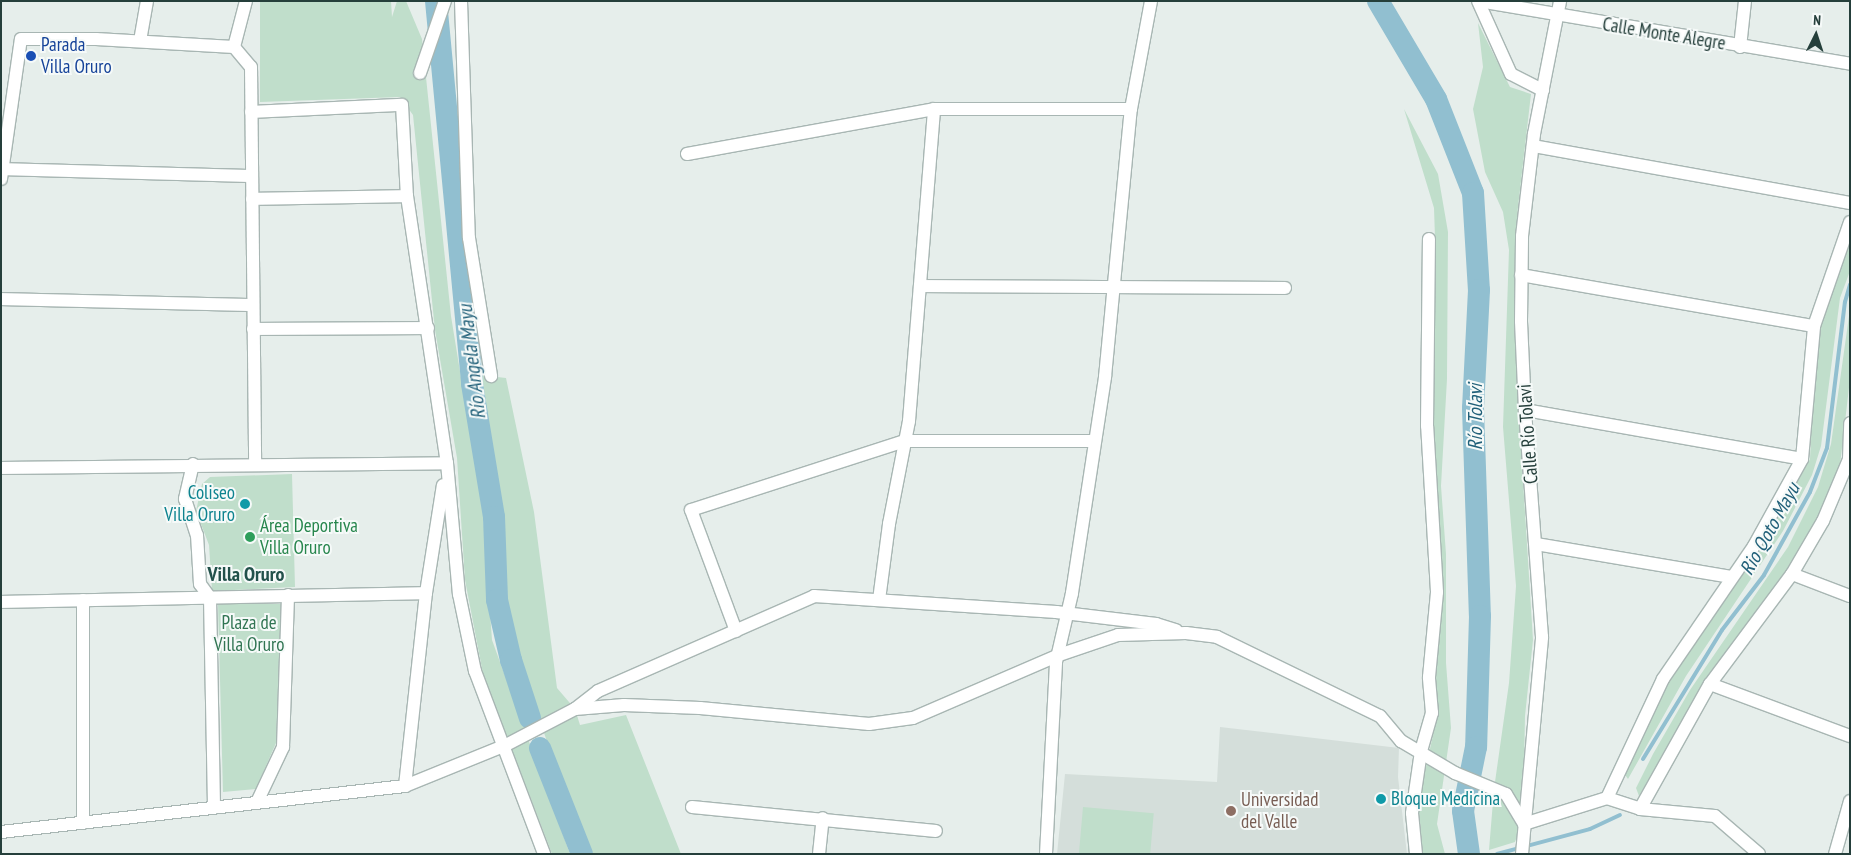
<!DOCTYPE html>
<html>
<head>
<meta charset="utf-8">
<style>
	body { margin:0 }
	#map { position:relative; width:1851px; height:855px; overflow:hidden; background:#e6eeeb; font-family:"PT Sans Narrow",sans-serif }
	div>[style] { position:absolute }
	.built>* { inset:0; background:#d4deda }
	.green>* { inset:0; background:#c0decb; transform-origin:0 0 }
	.stream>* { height:4px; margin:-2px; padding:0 2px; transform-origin:2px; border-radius:2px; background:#91bfd0 }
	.river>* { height:22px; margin:-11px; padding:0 11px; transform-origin:11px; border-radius:11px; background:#91bfd0 }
	.roads { filter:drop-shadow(1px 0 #a8b6b3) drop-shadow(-1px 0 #a8b6b3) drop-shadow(0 1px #a8b6b3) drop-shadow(0 -1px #a8b6b3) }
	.minor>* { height:12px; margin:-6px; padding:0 6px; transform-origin:6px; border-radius:6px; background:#fff }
	.dots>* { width:14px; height:14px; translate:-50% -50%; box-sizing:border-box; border:2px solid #f6faf9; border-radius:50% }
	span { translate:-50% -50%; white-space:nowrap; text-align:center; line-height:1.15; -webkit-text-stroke:4px #f6faf9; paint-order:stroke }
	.street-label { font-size:19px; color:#253f3b }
	.transit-label { font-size:19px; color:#164399 }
	.left { translate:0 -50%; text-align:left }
	.culture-label { font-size:19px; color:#0d838f }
	.right { translate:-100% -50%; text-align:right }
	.leisure-label { font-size:19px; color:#27864d }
	.park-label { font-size:19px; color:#317553 }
	.education-label { font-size:19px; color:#785e54 }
	.water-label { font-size:20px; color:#216079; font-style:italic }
	.neighbourhood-label { font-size:20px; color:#22514b; font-weight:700 }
	.frame { position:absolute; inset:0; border:2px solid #253f3b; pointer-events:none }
	.north { position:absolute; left:1791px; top:10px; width:50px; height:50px; -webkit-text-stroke:4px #f6faf9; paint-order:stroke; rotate:4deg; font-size:14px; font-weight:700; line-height:20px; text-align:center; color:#253f3b }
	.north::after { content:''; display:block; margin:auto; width:18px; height:22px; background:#253f3b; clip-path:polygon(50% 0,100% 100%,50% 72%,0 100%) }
</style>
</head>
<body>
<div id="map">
	<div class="built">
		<i style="clip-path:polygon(1220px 727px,1399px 748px,1398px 777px,1407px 854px,1057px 854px,1065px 774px,1217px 782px)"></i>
	</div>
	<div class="green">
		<i style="clip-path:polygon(260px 1px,391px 1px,392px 17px,397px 1px,406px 1px,422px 39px,451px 316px,483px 513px,492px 640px,570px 854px,552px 854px,483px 674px,465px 580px,457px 458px,435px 330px,413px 115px,400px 97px,260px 102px)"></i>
		<i style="clip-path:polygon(1478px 23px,1510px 87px,1531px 94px,1517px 216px,1515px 272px,1518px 400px,1533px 640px,1525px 716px,1523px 819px,1515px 842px,1489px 850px,1494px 789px,1509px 683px,1516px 586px,1503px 427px,1509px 250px,1503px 212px,1485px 172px,1473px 109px,1483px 67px)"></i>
		<i style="clip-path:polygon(1404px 109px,1438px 174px,1448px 232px,1447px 379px,1441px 486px,1446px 554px,1446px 663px,1451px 728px,1437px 824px,1445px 854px,1423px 854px,1418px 802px,1438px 713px,1435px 677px,1441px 615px,1440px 524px,1434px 481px,1432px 356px,1436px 268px,1434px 208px)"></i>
		<i style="clip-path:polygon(1850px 238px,1850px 271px,1840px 298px,1821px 446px,1812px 475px,1783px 531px,1686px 676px,1628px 779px,1623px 772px,1667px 681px,1759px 551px,1810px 459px,1814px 372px,1821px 325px)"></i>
		<i style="clip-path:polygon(1850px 309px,1850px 379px,1840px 465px,1818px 522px,1788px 572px,1705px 683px,1639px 796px,1636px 788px,1653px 754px,1690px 690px,1788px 547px,1818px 487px,1831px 444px)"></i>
		<i style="clip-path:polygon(480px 375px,506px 378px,534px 512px,557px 688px,575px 709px,580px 725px,626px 715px,681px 854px,593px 854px,554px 762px,519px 660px,508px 606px,501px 509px,478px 414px)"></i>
		<i style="clip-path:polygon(292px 474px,295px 587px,212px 591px,209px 545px,196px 511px,202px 484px,210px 477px)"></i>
		<i style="clip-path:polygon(218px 604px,281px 604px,276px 743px,256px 789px,223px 792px)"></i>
		<i style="left:1083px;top:807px;width:71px;height:47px;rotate:5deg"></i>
	</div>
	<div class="stream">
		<i style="left:1643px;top:759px;width:151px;rotate:-58.5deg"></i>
		<i style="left:1722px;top:630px;width:69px;rotate:-52.6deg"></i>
		<i style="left:1764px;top:575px;width:95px;rotate:-61deg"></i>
		<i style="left:1810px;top:492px;width:47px;rotate:-68.9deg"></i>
		<i style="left:1827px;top:448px;width:147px;rotate:-83deg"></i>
		<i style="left:1845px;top:302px;width:18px;rotate:-74deg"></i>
		<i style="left:1497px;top:854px;width:96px;rotate:-15deg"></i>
		<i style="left:1590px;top:829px;width:33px;rotate:-25deg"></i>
	</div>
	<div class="river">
		<i style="left:436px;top:1px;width:385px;rotate:84.6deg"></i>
		<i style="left:472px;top:384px;width:135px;rotate:80.6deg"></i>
		<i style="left:494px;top:517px;width:83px;rotate:87.9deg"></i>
		<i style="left:497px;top:600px;width:62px;rotate:76.9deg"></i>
		<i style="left:511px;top:660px;width:61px;rotate:71.9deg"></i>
		<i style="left:1378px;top:1px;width:114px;rotate:59.4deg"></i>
		<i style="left:1436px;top:99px;width:101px;rotate:68.5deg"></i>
		<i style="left:1473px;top:193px;width:97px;rotate:86.5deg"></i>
		<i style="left:1479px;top:290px;width:118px;rotate:92.9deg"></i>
		<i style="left:1473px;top:408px;width:208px;rotate:88.1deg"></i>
		<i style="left:1480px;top:616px;width:131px;rotate:91.7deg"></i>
		<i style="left:1476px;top:747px;width:65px;rotate:101.5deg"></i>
		<i style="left:1463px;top:811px;width:43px;rotate:82.1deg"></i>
		<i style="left:540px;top:748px;width:114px;rotate:68.4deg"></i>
	</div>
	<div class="roads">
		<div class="minor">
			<i style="left:461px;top:1px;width:237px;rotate:88.1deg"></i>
			<i style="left:469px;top:238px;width:140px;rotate:80.9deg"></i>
			<i style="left:1478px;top:1px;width:80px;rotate:65.7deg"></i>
			<i style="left:1511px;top:74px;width:36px;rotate:27deg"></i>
			<i style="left:1479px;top:1px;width:376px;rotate:9.6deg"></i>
			<i style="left:140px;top:41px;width:41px;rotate:-80.1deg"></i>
			<i style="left:234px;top:47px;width:48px;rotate:-75.4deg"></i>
			<i style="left:1740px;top:47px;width:46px;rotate:-83.8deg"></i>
			<i style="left:420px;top:73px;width:76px;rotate:-70.9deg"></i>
			<i style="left:251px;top:112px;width:151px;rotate:-2.7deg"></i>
			<i style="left:402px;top:105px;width:91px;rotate:86.9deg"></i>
			<i style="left:407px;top:196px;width:270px;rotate:81.5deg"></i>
			<i style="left:447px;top:463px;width:132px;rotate:84.8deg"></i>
			<i style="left:459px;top:594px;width:79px;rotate:78.3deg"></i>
			<i style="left:475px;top:671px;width:196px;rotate:69.3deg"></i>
			<i style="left:1533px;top:146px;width:322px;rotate:10.2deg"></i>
			<i style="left:687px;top:154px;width:251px;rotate:-10.3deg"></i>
			<i style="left:934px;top:109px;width:197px"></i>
			<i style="left:2px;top:169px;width:250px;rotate:1.6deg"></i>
			<i style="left:1px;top:179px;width:141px;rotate:-81.9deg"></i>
			<i style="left:21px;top:39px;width:75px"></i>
			<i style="left:96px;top:39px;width:138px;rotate:3.3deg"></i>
			<i style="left:234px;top:47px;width:26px;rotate:50deg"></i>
			<i style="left:251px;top:67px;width:397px;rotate:89.4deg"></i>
			<i style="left:252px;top:199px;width:155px;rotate:-1.1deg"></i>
			<i style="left:1521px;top:275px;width:297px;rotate:9.9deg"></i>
			<i style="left:920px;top:286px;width:365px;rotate:0.3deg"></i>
			<i style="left:1px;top:299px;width:252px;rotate:1.4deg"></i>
			<i style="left:253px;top:329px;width:175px;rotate:-0.3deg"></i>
			<i style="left:1525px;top:410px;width:281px;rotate:10deg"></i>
			<i style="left:193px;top:464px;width:36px;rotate:103deg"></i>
			<i style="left:185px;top:499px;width:38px;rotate:72deg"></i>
			<i style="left:197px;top:535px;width:49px;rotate:86.5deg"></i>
			<i style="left:200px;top:584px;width:17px;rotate:54deg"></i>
			<i style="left:210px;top:598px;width:210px;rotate:88.9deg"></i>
			<i style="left:1px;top:468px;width:446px;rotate:-0.6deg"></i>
			<i style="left:1536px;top:544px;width:198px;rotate:9.6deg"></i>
			<i style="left:1792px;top:574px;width:62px;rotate:20.8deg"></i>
			<i style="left:879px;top:600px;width:77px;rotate:-82.5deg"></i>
			<i style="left:889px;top:524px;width:105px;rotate:-79deg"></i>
			<i style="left:909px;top:421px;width:313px;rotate:-85.4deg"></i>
			<i style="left:1px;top:602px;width:425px;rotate:-1.2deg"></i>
			<i style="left:736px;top:631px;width:129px;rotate:-110.4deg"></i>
			<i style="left:691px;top:510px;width:225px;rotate:-17.9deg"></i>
			<i style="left:905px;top:441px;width:188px"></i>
			<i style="left:1710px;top:684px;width:149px;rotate:20.4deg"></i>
			<i style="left:575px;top:709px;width:29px;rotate:-38deg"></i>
			<i style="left:598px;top:691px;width:236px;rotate:-23.7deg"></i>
			<i style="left:814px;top:596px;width:243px;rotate:3.8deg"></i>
			<i style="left:1056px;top:612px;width:101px;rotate:6.8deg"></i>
			<i style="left:1156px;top:624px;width:21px;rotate:17deg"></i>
			<i style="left:405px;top:786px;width:194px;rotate:-83.8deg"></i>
			<i style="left:426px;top:593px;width:109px;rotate:-81.1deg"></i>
			<i style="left:1607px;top:798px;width:35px;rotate:18deg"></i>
			<i style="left:1640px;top:809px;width:75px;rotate:5.3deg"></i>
			<i style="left:1715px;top:816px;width:58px;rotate:40.8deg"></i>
			<i style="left:258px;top:800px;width:59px;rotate:-64.7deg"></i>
			<i style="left:283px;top:747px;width:152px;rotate:-88.1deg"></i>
			<i style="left:692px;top:807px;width:245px;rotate:5.6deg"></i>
			<i style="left:1640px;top:809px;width:143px;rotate:-60.8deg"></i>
			<i style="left:1710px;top:684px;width:137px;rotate:-53.3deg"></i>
			<i style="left:1792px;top:574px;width:61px;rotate:-59.7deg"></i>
			<i style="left:1823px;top:521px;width:67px;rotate:-67.2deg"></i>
			<i style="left:1849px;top:459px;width:36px;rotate:-88deg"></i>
			<i style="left:83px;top:823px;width:223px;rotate:-90deg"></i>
			<i style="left:1px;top:832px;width:407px;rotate:-6.5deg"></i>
			<i style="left:405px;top:786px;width:109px;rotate:-22.1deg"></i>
			<i style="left:506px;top:745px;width:78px;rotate:-27.6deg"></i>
			<i style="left:575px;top:709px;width:49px;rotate:-4.7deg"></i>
			<i style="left:624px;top:705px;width:76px;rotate:2.3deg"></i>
			<i style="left:700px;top:708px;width:170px;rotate:5.4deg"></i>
			<i style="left:869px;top:724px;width:44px;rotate:-7.8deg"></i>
			<i style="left:913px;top:718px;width:159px;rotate:-23.3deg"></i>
			<i style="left:1059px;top:655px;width:62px;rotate:-18.7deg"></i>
			<i style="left:1118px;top:635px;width:68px;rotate:-1.7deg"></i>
			<i style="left:1186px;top:633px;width:31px;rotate:7deg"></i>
			<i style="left:1217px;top:637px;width:181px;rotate:25.9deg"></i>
			<i style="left:1380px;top:716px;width:33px;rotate:50deg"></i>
			<i style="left:1401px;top:741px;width:63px;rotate:30.7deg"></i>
			<i style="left:1455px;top:773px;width:55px;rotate:22.4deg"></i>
			<i style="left:1506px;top:794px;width:35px;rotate:59deg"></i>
			<i style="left:1524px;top:824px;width:87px;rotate:-17.4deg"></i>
			<i style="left:1607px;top:798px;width:132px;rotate:-64.8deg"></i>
			<i style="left:1663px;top:679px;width:161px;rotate:-55.6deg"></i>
			<i style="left:1754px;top:546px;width:99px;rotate:-61.1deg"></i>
			<i style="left:1802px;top:459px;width:134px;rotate:-84.8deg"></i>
			<i style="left:1814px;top:326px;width:110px;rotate:-70.9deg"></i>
			<i style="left:819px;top:854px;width:36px;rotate:-84deg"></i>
			<i style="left:1046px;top:854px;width:192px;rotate:-87deg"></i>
			<i style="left:1056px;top:662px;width:71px;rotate:-76.9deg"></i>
			<i style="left:1072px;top:593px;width:219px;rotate:-81.3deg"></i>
			<i style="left:1105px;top:377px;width:269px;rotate:-84.5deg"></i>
			<i style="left:1131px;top:109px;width:110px;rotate:-79.5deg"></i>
			<i style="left:1416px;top:854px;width:41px;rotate:-95.6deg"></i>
			<i style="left:1412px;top:813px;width:63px;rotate:-81.7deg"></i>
			<i style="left:1421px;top:751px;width:40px;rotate:-74deg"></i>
			<i style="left:1432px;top:713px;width:36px;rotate:-95deg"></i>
			<i style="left:1429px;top:677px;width:85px;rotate:-84.6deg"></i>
			<i style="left:1437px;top:592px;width:166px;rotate:-93.4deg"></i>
			<i style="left:1427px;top:426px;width:187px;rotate:-89.4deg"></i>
			<i style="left:1522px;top:854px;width:218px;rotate:-84.7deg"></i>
			<i style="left:1542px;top:637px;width:228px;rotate:-94.3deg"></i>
			<i style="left:1525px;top:410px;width:89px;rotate:-92.6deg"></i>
			<i style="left:1521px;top:321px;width:85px;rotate:-89.3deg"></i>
			<i style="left:1522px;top:236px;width:103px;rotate:-83.3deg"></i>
			<i style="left:1534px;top:134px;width:136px;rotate:-78.9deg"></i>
			<i style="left:1835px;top:854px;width:55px;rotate:-74.2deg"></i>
		</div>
	</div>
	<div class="dots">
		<i style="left:31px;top:56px;background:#1a4fb4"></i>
		<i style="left:245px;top:504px;background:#0f9aa8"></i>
		<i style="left:250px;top:537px;background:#2e9e5b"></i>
		<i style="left:1381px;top:799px;background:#0f9aa8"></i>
		<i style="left:1231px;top:811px;background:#8d6e63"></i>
	</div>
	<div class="street-label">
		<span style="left:1664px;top:34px;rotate:9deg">Calle Monte Alegre</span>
		<span style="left:1528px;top:434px;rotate:-94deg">Calle Río Tolavi</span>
	</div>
	<div class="transit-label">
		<span class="left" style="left:41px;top:56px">Parada<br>Villa Oruro</span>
	</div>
	<div class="culture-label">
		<span class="right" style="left:235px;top:504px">Coliseo<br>Villa Oruro</span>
		<span class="left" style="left:1391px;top:799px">Bloque Medicina</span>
	</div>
	<div class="leisure-label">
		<span class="left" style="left:260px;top:537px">Área Deportiva<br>Villa Oruro</span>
	</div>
	<div class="park-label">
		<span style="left:249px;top:634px">Plaza de<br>Villa Oruro</span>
	</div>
	<div class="education-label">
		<span class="left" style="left:1241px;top:811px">Universidad<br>del Valle</span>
	</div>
	<div class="water-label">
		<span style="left:472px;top:362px;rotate:-97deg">Río Angela Mayu</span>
		<span style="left:1475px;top:417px;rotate:-90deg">Río Tolavi</span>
		<span style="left:1770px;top:529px;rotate:-61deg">Rio Qoto Mayu</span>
	</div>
	<div class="neighbourhood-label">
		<span style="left:246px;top:574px">Villa Oruro</span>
	</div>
	<div class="frame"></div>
	<div class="north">N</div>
</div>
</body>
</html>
